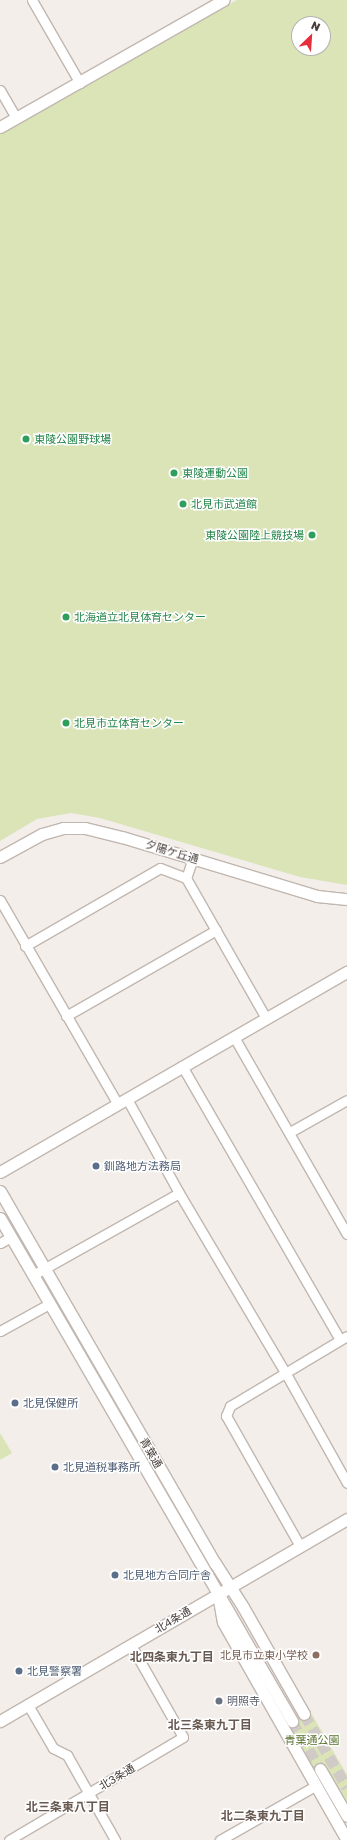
<!DOCTYPE html>
<html>
<head>
<meta charset="utf-8">
<style>
	body { margin:0 }
	#map { position:relative; width:347px; height:1840px; overflow:hidden; background:#f3eeea; font-family:"Golos Text","Noto Sans JP",sans-serif }
	div>[style] { position:absolute }
	.green>* { inset:0; background:#dae4b7 }
	.tertiary-tunnel>* { height:11px; margin-top:-5.5px; transform-origin:0; background:repeating-linear-gradient(90deg,#d1cbc7 0 11px,transparent 0 16.5px) }
	.roads { filter:drop-shadow(1px 0 #c1b7b0) drop-shadow(-1px 0 #c1b7b0) drop-shadow(0 1px #c1b7b0) drop-shadow(0 -1px #c1b7b0) }
	.minor>* { height:9px; margin:-4.5px; padding:0 4.5px; transform-origin:4.5px; border-radius:4.5px; background:#fff }
	.tertiary>* { height:11px; margin:-5.5px; padding:0 5.5px; transform-origin:5.5px; border-radius:5.5px; background:#fff }
	.dots>* { width:11px; height:11px; translate:-50% -50%; box-sizing:border-box; border:2px solid #fff; border-radius:50% }
	span { translate:-50% -50%; white-space:nowrap; text-align:center; line-height:1.15; -webkit-text-stroke:3px #fff; paint-order:stroke }
	.leisure-label { font-size:11px; color:#27864d }
	.left { translate:0 -50%; text-align:left }
	.right { translate:-100% -50%; text-align:right }
	.street-label { font-size:11px; color:#473e39 }
	.service-label { font-size:11px; color:#4e5e75 }
	.education-label { font-size:11px; color:#785e54 }
	.worship-label { font-size:11px; color:#5b616d }
	.park-label { font-size:11px; color:#597431 }
	.neighbourhood-label { font-size:12px; color:#685951; font-weight:700 }
	.north { position:absolute; left:291px; top:16px; width:40px; height:40px; box-sizing:border-box; background:#fff; border:1px solid #b5b2b0; border-radius:50%; rotate:25deg; font-size:11px; font-weight:700; line-height:16px; text-align:center; color:#473e39 }
	.north::after { content:''; display:block; margin:auto; width:14px; height:18px; background:#e62e3d; clip-path:polygon(50% 0,100% 100%,50% 72%,0 100%) }
</style>
</head>
<body>
<div id="map">
	<div class="green">
		<i style="clip-path:polygon(evenodd,237px 0,347px 0,347px 885px,300px 877px,100px 818px,71px 813px,37px 819px,0 841px,0 133px,237px 0,299px 24px,323px 24px,323px 48px,299px 48px,299px 24px)"></i>
		<i style="clip-path:polygon(0 1433px,12px 1453px,0 1460px)"></i>
		<i style="clip-path:polygon(310px 1711px,347px 1775px,347px 1807px,323px 1767px,315px 1772px,287px 1724px)"></i>
	</div>
	<div class="tertiary-tunnel">
		<i style="left:304px;top:1714px;width:85px;rotate:59.5deg"></i>
		<i style="left:292px;top:1721px;width:56px;rotate:59.7deg"></i>
	</div>
	<div class="roads">
		<div class="minor">
			<i style="left:32px;top:0;width:96px;rotate:60deg"></i>
			<i style="left:0;top:90px;width:32px;rotate:60deg"></i>
			<i style="left:193px;top:858px;width:21px;rotate:109deg"></i>
			<i style="left:186px;top:878px;width:161px;rotate:60.3deg"></i>
			<i style="left:0;top:900px;width:236px;rotate:60deg"></i>
			<i style="left:25px;top:946px;width:156px;rotate:-30deg"></i>
			<i style="left:160px;top:868px;width:28px;rotate:21deg"></i>
			<i style="left:66px;top:1016px;width:173px;rotate:-29.8deg"></i>
			<i style="left:234px;top:1037px;width:227px;rotate:60.2deg"></i>
			<i style="left:182px;top:1066px;width:316px;rotate:60deg"></i>
			<i style="left:127px;top:1099px;width:107px;rotate:61deg"></i>
			<i style="left:179px;top:1193px;width:208px;rotate:59.4deg"></i>
			<i style="left:285px;top:1372px;width:127px;rotate:60.8deg"></i>
			<i style="left:290px;top:1132px;width:65px;rotate:-29.3deg"></i>
			<i style="left:0;top:1243px;width:13px;rotate:-29deg"></i>
			<i style="left:33px;top:1275px;width:167px;rotate:-29.3deg"></i>
			<i style="left:0;top:1331px;width:56px;rotate:-28.9deg"></i>
			<i style="left:300px;top:1546px;width:150px;rotate:-119.6deg"></i>
			<i style="left:226px;top:1416px;width:11px;rotate:-68deg"></i>
			<i style="left:230px;top:1406px;width:136px;rotate:-30.9deg"></i>
			<i style="left:28px;top:1705px;width:50px;rotate:59.8deg"></i>
			<i style="left:53px;top:1748px;width:16px;rotate:27deg"></i>
			<i style="left:67px;top:1755px;width:98px;rotate:60.5deg"></i>
			<i style="left:9px;top:1840px;width:202px;rotate:-30.6deg"></i>
			<i style="left:183px;top:1737px;width:106px;rotate:-119.5deg"></i>
			<i style="left:220px;top:1840px;width:109px;rotate:-29.6deg"></i>
		</div>
		<div class="tertiary">
			<i style="left:0;top:127px;width:257px;rotate:-29.6deg"></i>
			<i style="left:0;top:857px;width:48px;rotate:-28.7deg"></i>
			<i style="left:42px;top:834px;width:22px;rotate:-16deg"></i>
			<i style="left:63px;top:828px;width:22px"></i>
			<i style="left:85px;top:828px;width:38px;rotate:14deg"></i>
			<i style="left:122px;top:837px;width:204px;rotate:16.8deg"></i>
			<i style="left:317px;top:896px;width:30px;rotate:6deg"></i>
			<i style="left:0;top:1172px;width:401px;rotate:-30deg"></i>
			<i style="left:0;top:1191px;width:430px;rotate:60deg"></i>
			<i style="left:215px;top:1563px;width:52px;rotate:57.5deg"></i>
			<i style="left:243px;top:1607px;width:123px;rotate:60.3deg"></i>
			<i style="left:0;top:1218px;width:582px;rotate:59.86deg"></i>
			<i style="left:219px;top:1600px;width:22px;rotate:80deg"></i>
			<i style="left:223px;top:1622px;width:251px;rotate:60.4deg"></i>
			<i style="left:0;top:1721px;width:402px;rotate:-30.2deg"></i>
			<i style="left:320px;top:1769px;width:54px;rotate:60.1deg"></i>
		</div>
	</div>
	<div class="dots">
		<i style="left:26px;top:439px;background:#2e9e5b"></i>
		<i style="left:174px;top:473px;background:#2e9e5b"></i>
		<i style="left:183px;top:504px;background:#2e9e5b"></i>
		<i style="left:312px;top:535px;background:#2e9e5b"></i>
		<i style="left:66px;top:617px;background:#2e9e5b"></i>
		<i style="left:66px;top:723px;background:#2e9e5b"></i>
		<i style="left:96px;top:1166px;background:#5c6f8a"></i>
		<i style="left:15px;top:1403px;background:#5c6f8a"></i>
		<i style="left:55px;top:1467px;background:#5c6f8a"></i>
		<i style="left:115px;top:1575px;background:#5c6f8a"></i>
		<i style="left:316px;top:1655px;background:#8d6e63"></i>
		<i style="left:19px;top:1671px;background:#5c6f8a"></i>
		<i style="left:219px;top:1701px;background:#6b7280"></i>
	</div>
	<div class="leisure-label">
		<span class="left" style="left:34px;top:439px">東陵公園野球場</span>
		<span class="left" style="left:182px;top:473px">東陵運動公園</span>
		<span class="left" style="left:191px;top:504px">北見市武道館</span>
		<span class="right" style="left:304px;top:535px">東陵公園陸上競技場</span>
		<span class="left" style="left:74px;top:617px">北海道立北見体育センター</span>
		<span class="left" style="left:74px;top:723px">北見市立体育センター</span>
	</div>
	<div class="street-label">
		<span style="left:172px;top:852px;rotate:17deg">夕陽ケ丘通</span>
		<span style="left:151px;top:1453px;rotate:60deg">青葉通</span>
		<span style="left:173px;top:1620px;rotate:-31deg">北4条通</span>
		<span style="left:117px;top:1777px;rotate:-31deg">北3条通</span>
	</div>
	<div class="service-label">
		<span class="left" style="left:104px;top:1166px">釧路地方法務局</span>
		<span class="left" style="left:23px;top:1403px">北見保健所</span>
		<span class="left" style="left:63px;top:1467px">北見道税事務所</span>
		<span class="left" style="left:123px;top:1575px">北見地方合同庁舎</span>
		<span class="left" style="left:27px;top:1671px">北見警察署</span>
	</div>
	<div class="education-label">
		<span class="right" style="left:308px;top:1655px">北見市立東小学校</span>
	</div>
	<div class="worship-label">
		<span class="left" style="left:227px;top:1701px">明照寺</span>
	</div>
	<div class="park-label">
		<span style="left:312px;top:1740px">青葉通公園</span>
	</div>
	<div class="neighbourhood-label">
		<span style="left:172px;top:1657px">北四条東九丁目</span>
		<span style="left:210px;top:1725px">北三条東九丁目</span>
		<span style="left:68px;top:1807px">北三条東八丁目</span>
		<span style="left:263px;top:1816px">北二条東九丁目</span>
	</div>
	<div class="north">N</div>
</div>
</body>
</html>
